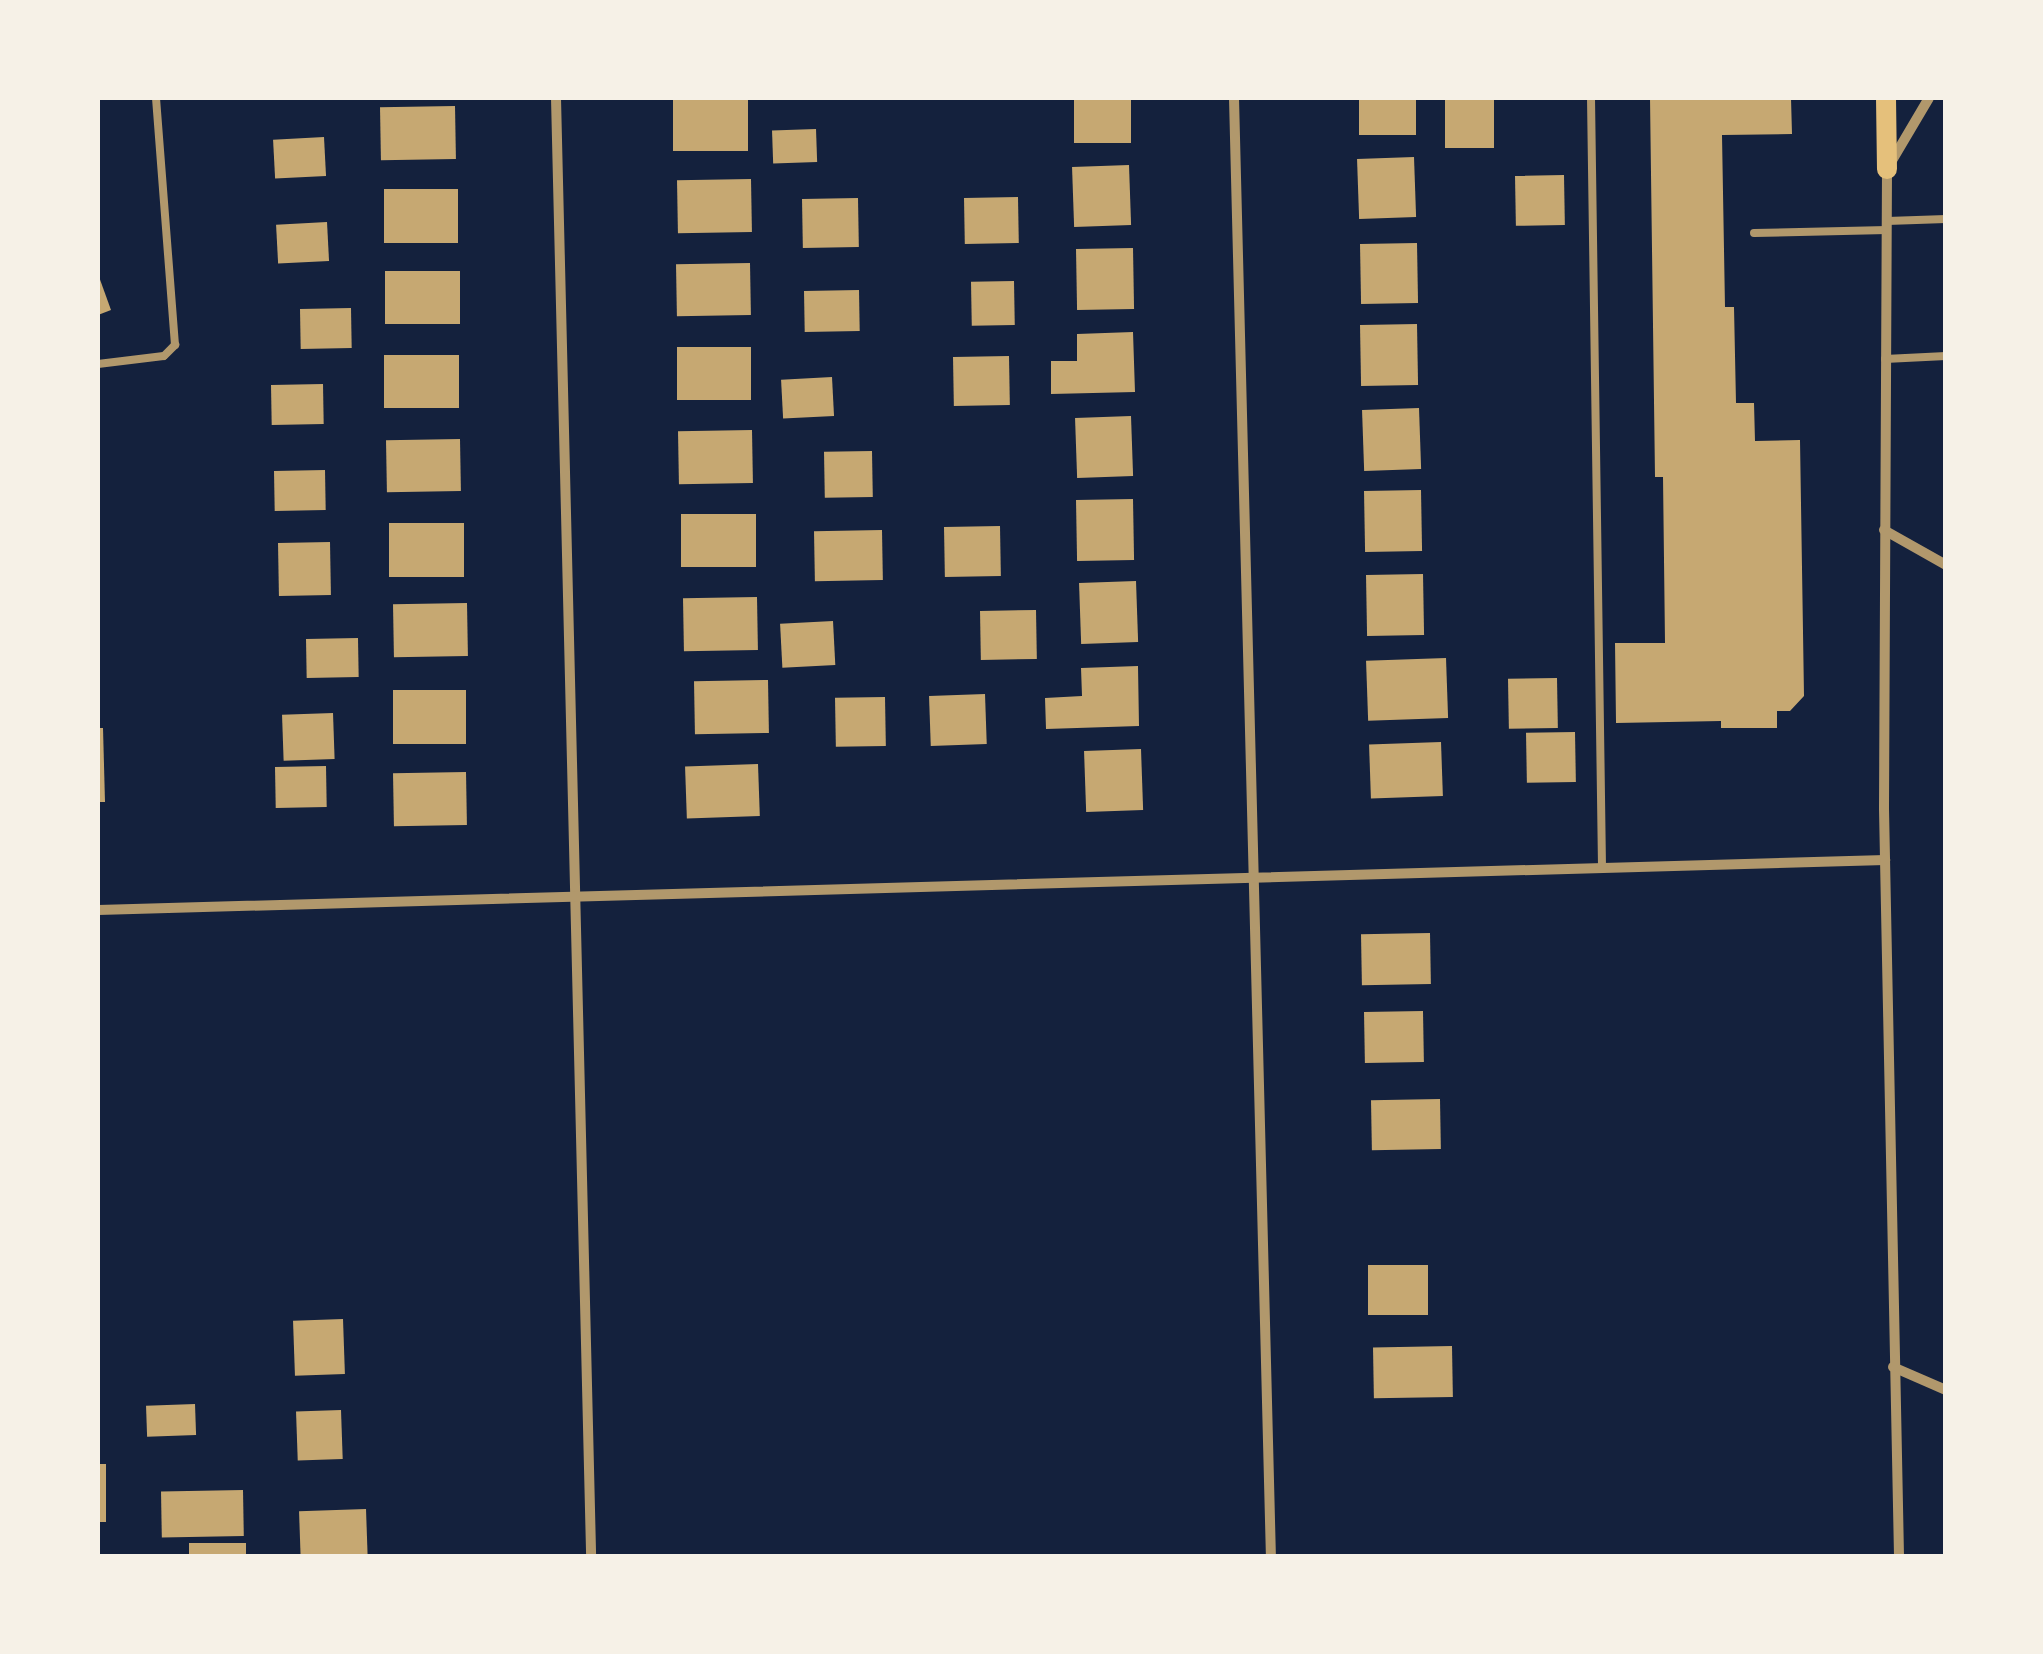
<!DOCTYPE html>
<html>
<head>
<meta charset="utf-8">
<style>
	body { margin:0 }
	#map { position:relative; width:2043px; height:1654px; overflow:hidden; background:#14213d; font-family:"Varela Round",sans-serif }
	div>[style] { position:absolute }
	.building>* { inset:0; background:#c6a872; transform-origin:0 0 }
	.service>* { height:8px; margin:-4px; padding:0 4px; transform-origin:4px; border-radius:4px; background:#b1986c }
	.minor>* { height:10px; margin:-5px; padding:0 5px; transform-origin:5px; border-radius:5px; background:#b1986c }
	.secondary>* { height:20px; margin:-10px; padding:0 10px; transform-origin:10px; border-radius:10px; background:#e5c07b }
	span { translate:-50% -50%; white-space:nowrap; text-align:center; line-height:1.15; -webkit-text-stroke:10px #f6f1e7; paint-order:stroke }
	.frame { position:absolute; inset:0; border:100px solid #f6f1e7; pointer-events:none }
</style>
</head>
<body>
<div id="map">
	<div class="building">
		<i style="left:673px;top:98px;width:75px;height:53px"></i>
		<i style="left:1074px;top:98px;width:57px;height:45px"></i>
		<i style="left:1359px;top:98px;width:57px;height:37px"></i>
		<i style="left:1445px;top:98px;width:49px;height:50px"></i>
		<i style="clip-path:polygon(1650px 98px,1791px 98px,1792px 134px,1722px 135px,1725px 307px,1734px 307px,1736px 403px,1754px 403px,1755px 441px,1800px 440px,1804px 696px,1790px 711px,1777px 711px,1777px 728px,1721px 728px,1721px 721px,1616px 723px,1615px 643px,1665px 643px,1663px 477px,1655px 477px)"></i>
		<i style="left:455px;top:106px;width:53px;height:75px;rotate:89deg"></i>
		<i style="left:816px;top:129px;width:33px;height:44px;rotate:88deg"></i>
		<i style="left:324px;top:137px;width:39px;height:51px;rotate:87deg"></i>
		<i style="left:1414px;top:157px;width:60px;height:57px;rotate:88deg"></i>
		<i style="left:1129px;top:165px;width:60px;height:57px;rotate:88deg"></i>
		<i style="left:1564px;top:175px;width:50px;height:49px;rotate:89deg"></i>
		<i style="left:751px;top:179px;width:53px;height:74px;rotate:89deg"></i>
		<i style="left:384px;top:189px;width:74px;height:54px"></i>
		<i style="left:1018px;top:197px;width:46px;height:54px;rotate:89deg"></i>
		<i style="left:858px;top:198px;width:49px;height:56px;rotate:89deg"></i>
		<i style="left:327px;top:222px;width:39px;height:51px;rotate:87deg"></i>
		<i style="left:1417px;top:243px;width:60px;height:57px;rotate:89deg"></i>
		<i style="left:1133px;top:248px;width:61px;height:57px;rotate:89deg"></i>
		<i style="left:750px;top:263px;width:52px;height:74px;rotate:89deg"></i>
		<i style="left:460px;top:271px;width:53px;height:75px;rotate:90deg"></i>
		<i style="clip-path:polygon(98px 274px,111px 310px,98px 315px)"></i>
		<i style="left:1014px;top:281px;width:44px;height:43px;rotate:89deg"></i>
		<i style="left:859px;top:290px;width:41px;height:55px;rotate:89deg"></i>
		<i style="left:351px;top:308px;width:40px;height:51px;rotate:89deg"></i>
		<i style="left:1417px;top:324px;width:61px;height:57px;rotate:89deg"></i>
		<i style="clip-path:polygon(1133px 332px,1135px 392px,1051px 394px,1051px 361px,1077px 361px,1077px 334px)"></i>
		<i style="left:677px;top:347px;width:74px;height:53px"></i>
		<i style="left:459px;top:355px;width:53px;height:75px;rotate:90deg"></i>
		<i style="left:1009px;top:356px;width:49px;height:56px;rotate:89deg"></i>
		<i style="left:832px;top:377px;width:39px;height:51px;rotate:87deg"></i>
		<i style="left:323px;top:384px;width:40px;height:52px;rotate:89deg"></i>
		<i style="left:1419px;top:408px;width:61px;height:57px;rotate:88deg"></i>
		<i style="left:1131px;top:416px;width:60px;height:56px;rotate:88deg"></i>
		<i style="left:752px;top:430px;width:53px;height:74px;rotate:89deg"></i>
		<i style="left:460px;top:439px;width:52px;height:74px;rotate:89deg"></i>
		<i style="left:872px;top:451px;width:46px;height:48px;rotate:89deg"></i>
		<i style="left:325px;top:470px;width:40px;height:51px;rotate:89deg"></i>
		<i style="left:1421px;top:490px;width:61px;height:57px;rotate:89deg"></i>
		<i style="left:1133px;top:499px;width:61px;height:57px;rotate:89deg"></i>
		<i style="left:681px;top:514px;width:75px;height:53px"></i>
		<i style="left:389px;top:523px;width:75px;height:54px"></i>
		<i style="left:1000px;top:526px;width:50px;height:56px;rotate:89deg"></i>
		<i style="left:882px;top:530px;width:50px;height:68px;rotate:89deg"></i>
		<i style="left:330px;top:542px;width:53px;height:52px;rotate:89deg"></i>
		<i style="left:1423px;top:574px;width:61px;height:57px;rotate:89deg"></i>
		<i style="left:1136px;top:581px;width:61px;height:57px;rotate:88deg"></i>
		<i style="left:757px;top:597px;width:53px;height:74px;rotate:89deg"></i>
		<i style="left:467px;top:603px;width:53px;height:74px;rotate:89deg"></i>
		<i style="left:1036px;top:610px;width:49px;height:56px;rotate:89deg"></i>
		<i style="left:833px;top:621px;width:44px;height:53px;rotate:87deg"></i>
		<i style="left:358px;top:638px;width:39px;height:52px;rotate:89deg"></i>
		<i style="left:1446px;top:658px;width:60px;height:80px;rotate:88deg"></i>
		<i style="clip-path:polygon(1138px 666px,1139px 726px,1046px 729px,1045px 698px,1082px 696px,1081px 668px)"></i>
		<i style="left:1557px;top:678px;width:50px;height:49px;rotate:89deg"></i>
		<i style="left:768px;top:680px;width:53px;height:74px;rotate:89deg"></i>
		<i style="left:393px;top:690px;width:73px;height:54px"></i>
		<i style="left:985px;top:694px;width:50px;height:56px;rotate:88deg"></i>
		<i style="left:885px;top:697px;width:49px;height:50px;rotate:89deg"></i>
		<i style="left:333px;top:713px;width:46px;height:51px;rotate:88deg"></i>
		<i style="clip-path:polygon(98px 728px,103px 728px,105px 802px,98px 802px)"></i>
		<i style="left:1575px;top:732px;width:50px;height:49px;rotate:89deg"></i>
		<i style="left:1441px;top:742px;width:54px;height:72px;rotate:88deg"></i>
		<i style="left:1141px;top:749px;width:61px;height:57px;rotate:88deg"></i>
		<i style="left:758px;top:764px;width:52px;height:73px;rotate:88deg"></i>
		<i style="left:326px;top:766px;width:41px;height:51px;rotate:89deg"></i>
		<i style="left:466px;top:772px;width:53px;height:73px;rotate:89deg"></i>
		<i style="left:1430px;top:933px;width:51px;height:69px;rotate:89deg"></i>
		<i style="left:1423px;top:1011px;width:51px;height:59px;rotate:89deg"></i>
		<i style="left:1440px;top:1099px;width:50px;height:69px;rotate:89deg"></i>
		<i style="left:1428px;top:1265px;width:50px;height:60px;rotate:90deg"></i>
		<i style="left:343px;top:1319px;width:55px;height:50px;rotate:88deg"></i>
		<i style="left:1452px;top:1346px;width:51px;height:79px;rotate:89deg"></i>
		<i style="left:195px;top:1404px;width:31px;height:49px;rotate:88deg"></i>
		<i style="left:341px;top:1410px;width:49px;height:45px;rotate:88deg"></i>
		<i style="left:98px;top:1464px;width:8px;height:58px"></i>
		<i style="left:243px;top:1490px;width:46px;height:82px;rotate:89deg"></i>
		<i style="left:366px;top:1509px;width:47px;height:67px;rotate:88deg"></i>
		<i style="left:246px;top:1543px;width:13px;height:57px;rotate:90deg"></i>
	</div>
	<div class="service">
		<i style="left:1591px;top:98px;width:770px;rotate:89.18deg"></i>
		<i style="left:1887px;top:221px;width:59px;rotate:-1.9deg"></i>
		<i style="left:1754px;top:233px;width:133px;rotate:-1.3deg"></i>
		<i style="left:1885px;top:359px;width:61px;rotate:-2.8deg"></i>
		<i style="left:98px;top:364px;width:66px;rotate:-6.9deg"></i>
		<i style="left:164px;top:356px;width:16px;rotate:-45deg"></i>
		<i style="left:175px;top:345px;width:248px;rotate:-94.4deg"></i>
	</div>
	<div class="minor">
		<i style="left:556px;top:98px;width:1458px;rotate:88.62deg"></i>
		<i style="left:1234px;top:98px;width:1458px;rotate:88.55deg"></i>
		<i style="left:1884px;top:530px;width:71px;rotate:29.4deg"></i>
		<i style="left:98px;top:910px;width:1788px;rotate:-1.6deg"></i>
		<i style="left:1893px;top:1367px;width:58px;rotate:23.5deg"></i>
		<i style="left:1899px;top:1556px;width:749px;rotate:-91.15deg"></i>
		<i style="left:1884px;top:807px;width:638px;rotate:-89.73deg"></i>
		<i style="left:1887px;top:169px;width:82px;rotate:-59.4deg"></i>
	</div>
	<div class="secondary">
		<i style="left:1886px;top:98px;width:71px;rotate:89.2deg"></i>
	</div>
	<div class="frame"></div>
</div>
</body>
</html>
